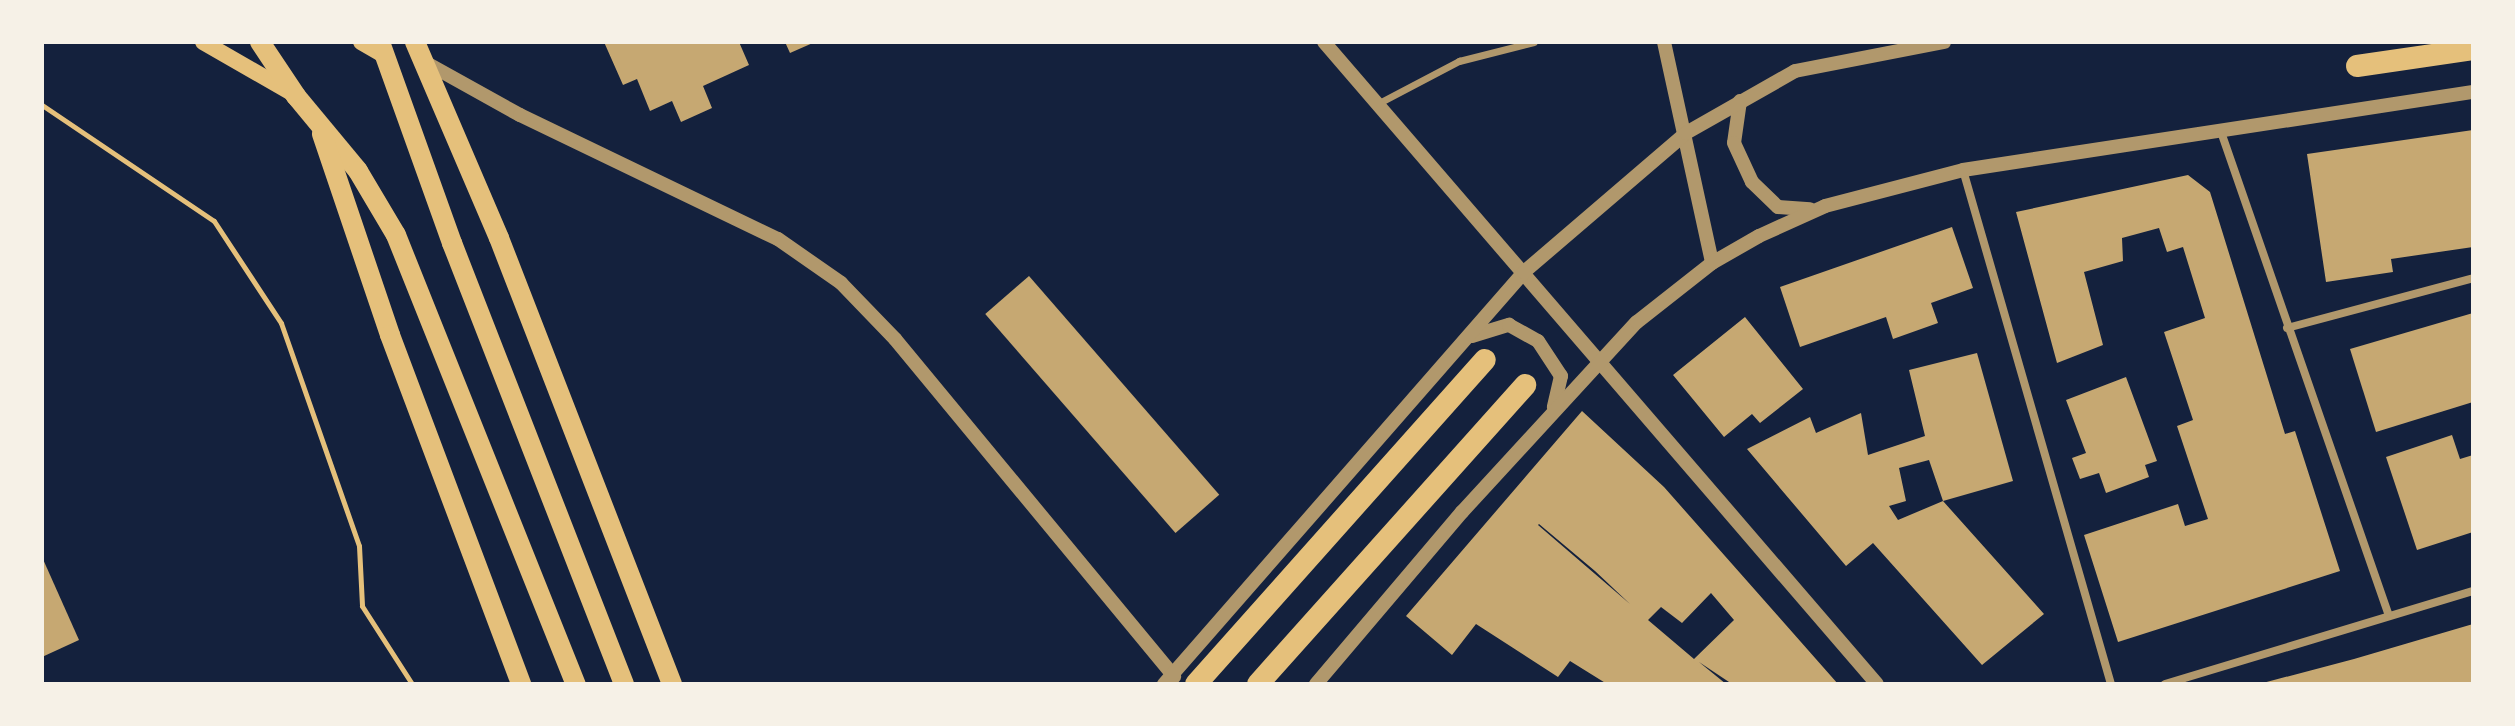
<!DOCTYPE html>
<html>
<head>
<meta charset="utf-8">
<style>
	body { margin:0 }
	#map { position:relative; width:2515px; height:726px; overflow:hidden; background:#14213d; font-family:Roboto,sans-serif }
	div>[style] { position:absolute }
	.building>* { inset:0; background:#c6a872; transform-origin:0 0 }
	.path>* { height:5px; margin:-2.5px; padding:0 2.5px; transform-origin:2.5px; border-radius:2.5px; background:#e5c07b }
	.pedestrian>* { height:7px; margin:-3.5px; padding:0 3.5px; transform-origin:3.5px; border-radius:3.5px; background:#b1986c }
	.minor>* { height:8px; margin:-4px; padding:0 4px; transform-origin:4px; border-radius:4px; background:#b1986c }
	.tertiary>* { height:14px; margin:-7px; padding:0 7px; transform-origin:7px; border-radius:7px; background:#b1986c }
	.secondary>* { height:16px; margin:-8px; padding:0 8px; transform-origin:8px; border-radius:8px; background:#e5c07b }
	.primary>* { height:20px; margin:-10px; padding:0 10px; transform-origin:10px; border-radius:10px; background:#e5c07b }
	.trunk>* { height:22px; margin:-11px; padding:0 11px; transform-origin:11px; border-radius:11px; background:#e5c07b }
	span { translate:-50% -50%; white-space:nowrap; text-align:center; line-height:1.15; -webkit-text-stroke:6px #f6f1e7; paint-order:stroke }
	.frame { position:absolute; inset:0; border:44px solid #f6f1e7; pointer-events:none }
</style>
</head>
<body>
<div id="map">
	<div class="building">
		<i style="clip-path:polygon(604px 42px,739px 42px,749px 65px,703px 86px,712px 108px,681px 122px,672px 101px,650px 111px,637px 79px,623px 85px)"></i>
		<i style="clip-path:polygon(785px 42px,815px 42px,790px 53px)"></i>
		<i style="clip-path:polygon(2473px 130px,2473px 247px,2391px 259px,2393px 272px,2326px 282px,2307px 154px)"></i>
		<i style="clip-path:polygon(2188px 175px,2210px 192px,2285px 434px,2295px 431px,2340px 571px,2118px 642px,2084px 535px,2178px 504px,2185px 526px,2208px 519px,2177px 426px,2193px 420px,2164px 332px,2205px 318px,2183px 247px,2167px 252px,2159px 228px,2122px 238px,2123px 261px,2084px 272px,2103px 345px,2057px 363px,2016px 212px)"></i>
		<i style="clip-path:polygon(1952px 227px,1973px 288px,1931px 303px,1938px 323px,1893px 339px,1886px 317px,1800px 347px,1780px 287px)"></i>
		<i style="left:1029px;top:276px;width:290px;height:58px;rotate:49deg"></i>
		<i style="clip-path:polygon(2473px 313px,2473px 402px,2376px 432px,2350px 349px)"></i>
		<i style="clip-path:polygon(1745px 317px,1803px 389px,1760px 423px,1752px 414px,1724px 437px,1673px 375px)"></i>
		<i style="clip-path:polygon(1977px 353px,2013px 481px,1943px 501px,1929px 460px,1899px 468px,1906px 501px,1889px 506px,1898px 520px,1943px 501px,2044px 614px,1982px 665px,1873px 543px,1846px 566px,1747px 449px,1810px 417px,1816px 433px,1861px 413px,1868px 455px,1925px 436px,1909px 370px)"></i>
		<i style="clip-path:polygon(2126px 377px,2157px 461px,2145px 465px,2149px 477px,2106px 493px,2099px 473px,2080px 479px,2072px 458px,2086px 453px,2066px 400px)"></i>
		<i style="clip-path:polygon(evenodd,1582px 411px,1664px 487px,1838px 684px,1732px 684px,1699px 662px,1726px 684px,1607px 684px,1570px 661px,1558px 677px,1476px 624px,1452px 655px,1406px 616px,1582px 411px,1539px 524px,1595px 571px,1630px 604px,1538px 525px,1539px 524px,1582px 411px,1711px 593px,1734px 620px,1694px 659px,1648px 620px,1661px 607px,1682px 623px,1711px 593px)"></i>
		<i style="clip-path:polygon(2452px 435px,2460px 459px,2473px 455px,2473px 532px,2417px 550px,2386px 457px)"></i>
		<i style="clip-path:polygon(42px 557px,79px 640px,42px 657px)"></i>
		<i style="clip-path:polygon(2473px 624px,2473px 684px,2259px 684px,2354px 659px)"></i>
	</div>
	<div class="path">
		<i style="left:42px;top:105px;width:207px;rotate:34deg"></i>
		<i style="left:214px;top:221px;width:122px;rotate:56.7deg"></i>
		<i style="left:281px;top:323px;width:236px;rotate:70.7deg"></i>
		<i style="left:359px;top:546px;width:60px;rotate:87.1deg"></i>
		<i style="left:362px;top:606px;width:93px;rotate:57.3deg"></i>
	</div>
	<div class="pedestrian">
		<i style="left:1377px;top:104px;width:93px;rotate:-27.7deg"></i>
		<i style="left:1459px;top:61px;width:77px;rotate:-14.2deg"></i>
	</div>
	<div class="minor">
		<i style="left:2220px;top:129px;width:515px;rotate:70.86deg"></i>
		<i style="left:1963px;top:170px;width:535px;rotate:73.94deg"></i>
		<i style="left:2287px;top:328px;width:193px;rotate:-15deg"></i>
		<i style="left:2165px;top:684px;width:322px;rotate:-16.8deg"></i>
	</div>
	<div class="tertiary">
		<i style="left:1324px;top:42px;width:847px;rotate:49.26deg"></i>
		<i style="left:1664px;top:42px;width:226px;rotate:77.7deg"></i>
		<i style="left:421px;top:60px;width:113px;rotate:29.1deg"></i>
		<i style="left:520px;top:115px;width:286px;rotate:25.7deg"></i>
		<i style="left:778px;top:239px;width:77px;rotate:34.9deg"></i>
		<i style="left:841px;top:283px;width:78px;rotate:46deg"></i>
		<i style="left:895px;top:339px;width:438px;rotate:50.4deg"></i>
		<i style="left:1740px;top:101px;width:42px;rotate:98.1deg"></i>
		<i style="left:1734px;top:143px;width:43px;rotate:65.2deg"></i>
		<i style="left:1752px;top:182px;width:36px;rotate:44deg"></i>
		<i style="left:1778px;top:207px;width:32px;rotate:4deg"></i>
		<i style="left:1472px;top:336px;width:39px;rotate:-17deg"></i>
		<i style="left:1509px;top:325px;width:33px;rotate:29deg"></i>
		<i style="left:1538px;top:341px;width:42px;rotate:56.7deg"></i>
		<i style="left:1561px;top:376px;width:32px;rotate:103deg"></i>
		<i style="left:1164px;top:684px;width:547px;rotate:-48.85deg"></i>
		<i style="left:1524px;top:272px;width:213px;rotate:-40.6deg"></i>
		<i style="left:1686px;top:133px;width:125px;rotate:-29.6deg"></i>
		<i style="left:1795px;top:71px;width:152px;rotate:-11deg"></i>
		<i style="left:1316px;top:684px;width:226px;rotate:-49.7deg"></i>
		<i style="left:1462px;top:512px;width:258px;rotate:-47.4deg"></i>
		<i style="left:1637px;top:322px;width:95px;rotate:-38.2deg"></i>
		<i style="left:1712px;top:263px;width:54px;rotate:-29.9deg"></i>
		<i style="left:1759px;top:236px;width:72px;rotate:-24.4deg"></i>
		<i style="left:1825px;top:206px;width:143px;rotate:-14.6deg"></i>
		<i style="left:1963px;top:170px;width:516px;rotate:-8.7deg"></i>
	</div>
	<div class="secondary">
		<i style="left:203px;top:42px;width:106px;rotate:29.9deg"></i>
		<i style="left:361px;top:42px;width:28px;rotate:30deg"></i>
	</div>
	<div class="primary">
		<i style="left:260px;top:42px;width:65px;rotate:56.3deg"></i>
		<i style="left:296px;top:96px;width:97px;rotate:50.4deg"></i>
		<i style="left:358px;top:171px;width:74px;rotate:59.3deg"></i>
		<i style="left:396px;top:235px;width:484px;rotate:68.2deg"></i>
		<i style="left:380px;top:42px;width:214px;rotate:70.3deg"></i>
		<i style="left:452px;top:243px;width:473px;rotate:68.7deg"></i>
		<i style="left:415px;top:42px;width:213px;rotate:66.8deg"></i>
		<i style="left:499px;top:238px;width:478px;rotate:68.8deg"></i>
		<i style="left:322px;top:134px;width:212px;rotate:71.3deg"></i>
		<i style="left:390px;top:335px;width:373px;rotate:69.4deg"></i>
	</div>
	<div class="trunk">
		<i style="left:2357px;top:66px;width:117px;rotate:-8.3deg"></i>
		<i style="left:1196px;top:684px;width:434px;rotate:-48.3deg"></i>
		<i style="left:1258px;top:684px;width:401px;rotate:-48.2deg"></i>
	</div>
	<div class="frame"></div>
</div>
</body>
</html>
